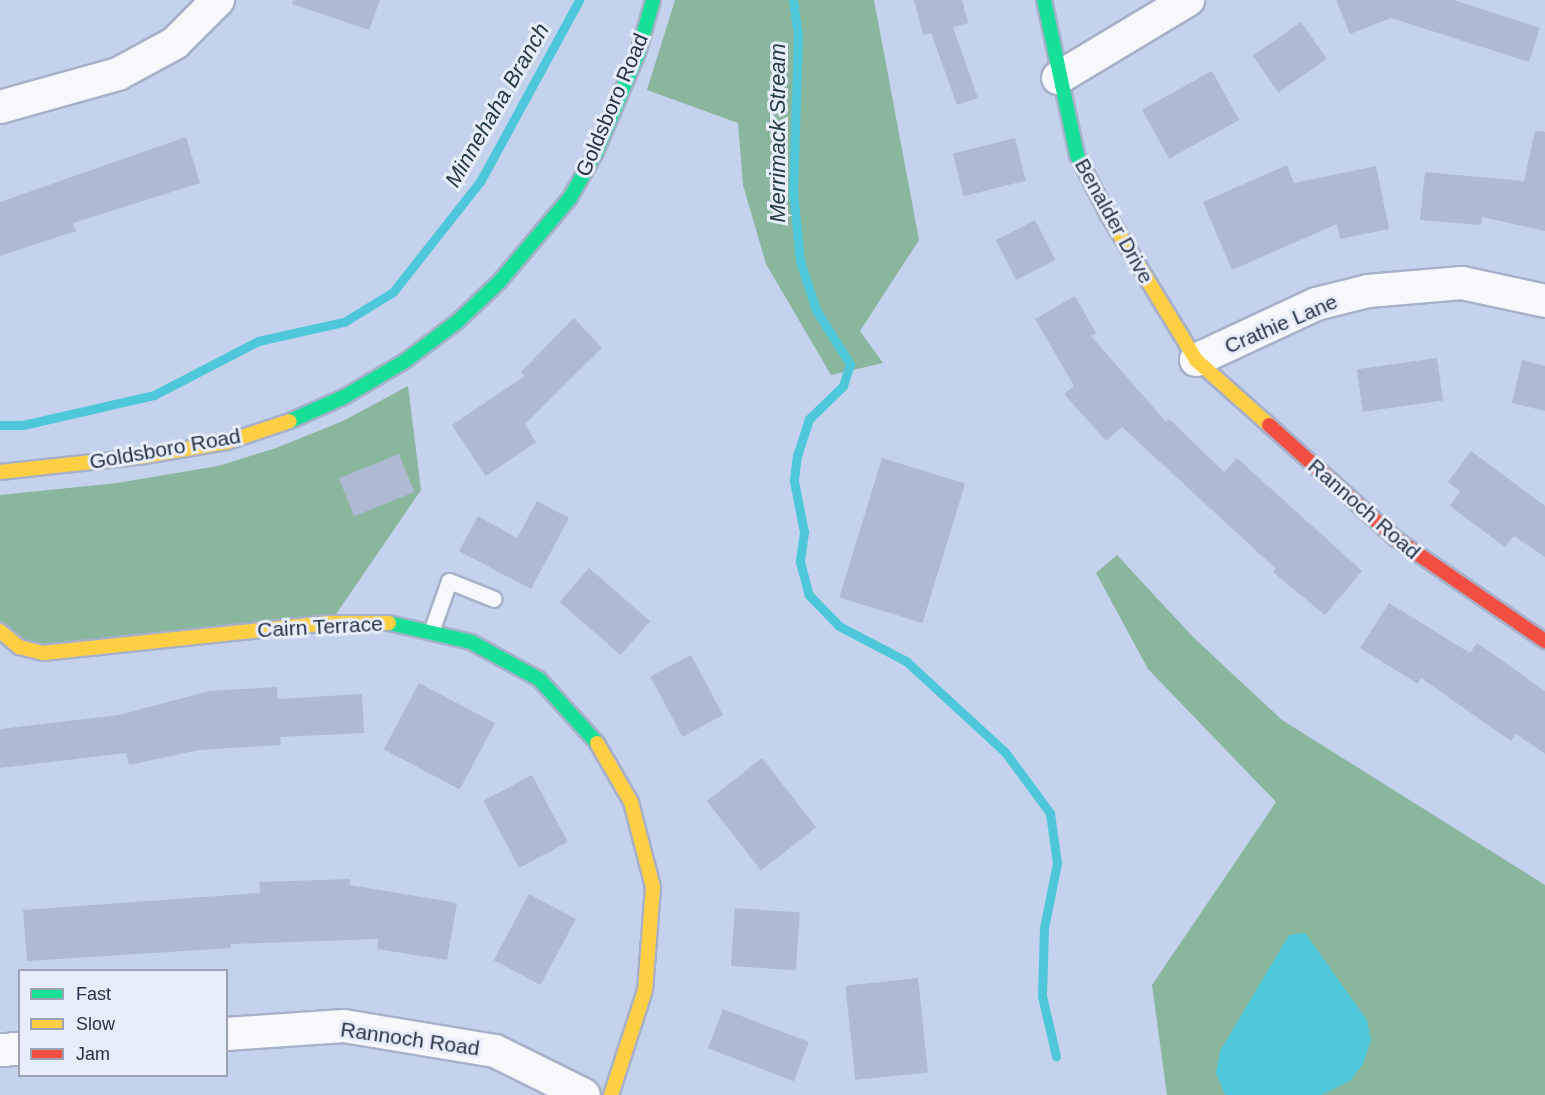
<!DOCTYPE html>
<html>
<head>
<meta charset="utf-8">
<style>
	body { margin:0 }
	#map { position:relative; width:1545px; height:1095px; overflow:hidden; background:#c5d2ed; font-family:Helvetica,sans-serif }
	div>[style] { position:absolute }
	.forest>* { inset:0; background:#89b69d }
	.water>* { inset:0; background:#4dc7d9 }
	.stream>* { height:9px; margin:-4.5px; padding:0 4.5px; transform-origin:4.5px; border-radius:4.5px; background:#4dc7d9 }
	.building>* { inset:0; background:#aebad2; transform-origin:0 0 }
	.roads { filter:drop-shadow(2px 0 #a6b1c9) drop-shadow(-2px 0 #a6b1c9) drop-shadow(0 2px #a6b1c9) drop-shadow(0 -2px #a6b1c9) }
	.lane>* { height:15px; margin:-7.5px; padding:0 7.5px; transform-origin:7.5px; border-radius:7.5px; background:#f6f8fc }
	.street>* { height:32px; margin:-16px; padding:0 16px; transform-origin:16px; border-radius:16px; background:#f6f8fc }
	.fast>* { height:14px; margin:-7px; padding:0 7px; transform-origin:7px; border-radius:7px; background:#16e098 }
	.slow>* { height:14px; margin:-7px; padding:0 7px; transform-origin:7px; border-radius:7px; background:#ffcf43 }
	.jam>* { height:14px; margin:-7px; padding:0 7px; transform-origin:7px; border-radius:7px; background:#f24e42 }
	span { translate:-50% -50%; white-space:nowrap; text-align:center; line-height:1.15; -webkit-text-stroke:6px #e7edfa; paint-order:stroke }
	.street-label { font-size:21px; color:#27324a }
	.water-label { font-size:22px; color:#243c3f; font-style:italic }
	.legend { position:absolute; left:18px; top:969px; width:210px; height:108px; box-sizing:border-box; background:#e7edfa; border:2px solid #9aa2b4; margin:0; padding:8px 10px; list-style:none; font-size:18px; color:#27324a }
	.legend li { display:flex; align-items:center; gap:12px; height:30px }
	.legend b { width:30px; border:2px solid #9aa2b4 }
</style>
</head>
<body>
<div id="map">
	<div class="forest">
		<i style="clip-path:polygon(675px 0,874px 0,919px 240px,860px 331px,883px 363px,831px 375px,766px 264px,743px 185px,738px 123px,647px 90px)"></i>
		<i style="clip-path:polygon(408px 386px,421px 490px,330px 623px,43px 653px,0 631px,0 495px,117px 483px,218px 466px,276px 448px,343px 421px)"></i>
		<i style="clip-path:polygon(1117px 555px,1193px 637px,1282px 720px,1545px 885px,1545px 1095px,1167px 1095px,1152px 985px,1276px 802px,1148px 669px,1096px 573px)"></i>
	</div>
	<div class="water">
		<i style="clip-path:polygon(1305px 933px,1367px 1020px,1371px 1040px,1363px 1064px,1350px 1081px,1321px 1095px,1225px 1095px,1216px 1073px,1220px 1051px,1289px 935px)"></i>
	</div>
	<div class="stream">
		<i style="left:793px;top:0;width:35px;rotate:82deg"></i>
		<i style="left:798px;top:35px;width:156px;rotate:91.8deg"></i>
		<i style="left:793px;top:191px;width:70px;rotate:84.3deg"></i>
		<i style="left:800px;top:261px;width:52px;rotate:71.9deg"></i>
		<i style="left:816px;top:310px;width:64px;rotate:57.8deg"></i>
		<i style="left:850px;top:364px;width:23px;rotate:108deg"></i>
		<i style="left:843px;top:386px;width:47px;rotate:135.9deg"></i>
		<i style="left:809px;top:419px;width:38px;rotate:108deg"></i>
		<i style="left:797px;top:455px;width:26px;rotate:97deg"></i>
		<i style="left:794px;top:481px;width:52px;rotate:78.9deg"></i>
		<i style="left:804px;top:532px;width:30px;rotate:98deg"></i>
		<i style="left:800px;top:562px;width:34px;rotate:75deg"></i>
		<i style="left:809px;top:595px;width:43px;rotate:45.9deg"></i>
		<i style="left:839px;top:626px;width:76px;rotate:27.6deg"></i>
		<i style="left:906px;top:661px;width:134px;rotate:42.6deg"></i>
		<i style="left:1005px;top:752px;width:76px;rotate:53.6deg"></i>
		<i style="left:1050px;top:813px;width:50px;rotate:82deg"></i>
		<i style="left:1057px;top:863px;width:66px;rotate:101.3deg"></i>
		<i style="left:1044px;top:928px;width:68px;rotate:91.7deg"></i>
		<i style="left:1042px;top:996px;width:62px;rotate:76.9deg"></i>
		<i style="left:0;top:425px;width:23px"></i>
		<i style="left:23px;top:425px;width:134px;rotate:-12.9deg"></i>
		<i style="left:154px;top:395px;width:117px;rotate:-27.4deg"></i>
		<i style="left:258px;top:341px;width:88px;rotate:-12.5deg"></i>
		<i style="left:344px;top:322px;width:57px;rotate:-31.5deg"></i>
		<i style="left:393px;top:292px;width:142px;rotate:-51.8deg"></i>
		<i style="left:481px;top:180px;width:205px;rotate:-61.4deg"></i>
	</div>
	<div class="building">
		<i style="clip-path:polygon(293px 0,380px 0,369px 30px,292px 4px)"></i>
		<i style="clip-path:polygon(914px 0,962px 0,968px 23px,953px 27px,978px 98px,957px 105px,931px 33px,923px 35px)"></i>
		<i style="clip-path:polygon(1336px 0,1454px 0,1540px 28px,1529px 62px,1391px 18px,1350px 34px)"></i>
		<i style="left:1301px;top:22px;width:45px;height:59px;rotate:55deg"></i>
		<i style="left:1212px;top:71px;width:56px;height:80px;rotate:61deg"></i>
		<i style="clip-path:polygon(1535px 131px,1545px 132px,1545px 231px,1482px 217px,1481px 225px,1420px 220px,1425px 172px,1524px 181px)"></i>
		<i style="clip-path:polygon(186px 137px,200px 183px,73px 223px,76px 231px,0 256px,0 202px)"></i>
		<i style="left:1015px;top:138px;width:44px;height:64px;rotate:76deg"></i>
		<i style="clip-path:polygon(1287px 165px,1294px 183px,1376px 166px,1389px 229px,1340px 239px,1337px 224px,1232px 270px,1203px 202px)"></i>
		<i style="left:1035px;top:220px;width:45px;height:44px;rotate:63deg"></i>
		<i style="clip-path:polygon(1075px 296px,1096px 333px,1091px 336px,1166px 422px,1169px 419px,1224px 472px,1237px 458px,1362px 571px,1325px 615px,1273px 572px,1276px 569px,1122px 427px,1106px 441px,1064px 394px,1074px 386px,1035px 319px)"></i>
		<i style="clip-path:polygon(574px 318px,602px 348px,525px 424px,536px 442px,486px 476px,452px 425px,525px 376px,521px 372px)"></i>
		<i style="left:1437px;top:358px;width:43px;height:81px;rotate:82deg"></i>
		<i style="clip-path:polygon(1522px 360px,1545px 366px,1545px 411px,1512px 403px)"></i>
		<i style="clip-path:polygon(1471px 451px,1545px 506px,1545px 557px,1514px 536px,1505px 547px,1450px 506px,1460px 491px,1448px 482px)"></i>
		<i style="left:399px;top:454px;width:41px;height:65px;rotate:68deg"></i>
		<i style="left:882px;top:458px;width:87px;height:146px;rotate:17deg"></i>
		<i style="clip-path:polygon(537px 501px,569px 518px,531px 589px,459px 551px,478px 516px,517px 538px)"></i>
		<i style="left:589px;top:568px;width:81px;height:45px;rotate:41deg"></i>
		<i style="clip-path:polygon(1389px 603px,1470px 653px,1477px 643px,1545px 691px,1545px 754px,1516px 734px,1511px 741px,1421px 678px,1418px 684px,1360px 648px)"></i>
		<i style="left:691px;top:655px;width:68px;height:46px;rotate:62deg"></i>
		<i style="left:419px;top:683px;width:86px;height:75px;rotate:28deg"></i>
		<i style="clip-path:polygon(277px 687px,278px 699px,362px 694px,364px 733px,280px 737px,281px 745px,199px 750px,129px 765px,126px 753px,0 768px,0 729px,119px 715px,209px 691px)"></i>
		<i style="left:762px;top:758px;width:88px;height:70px;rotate:52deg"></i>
		<i style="left:532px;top:775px;width:76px;height:55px;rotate:62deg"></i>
		<i style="clip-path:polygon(350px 879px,350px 885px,457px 903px,447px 960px,377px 949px,378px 939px,231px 944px,231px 948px,27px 961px,23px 910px,260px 893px,259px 882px)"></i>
		<i style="left:529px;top:894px;width:53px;height:75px;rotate:28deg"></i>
		<i style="left:735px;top:908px;width:65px;height:58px;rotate:4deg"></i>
		<i style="left:918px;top:978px;width:95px;height:73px;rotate:84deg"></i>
		<i style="left:723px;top:1009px;width:92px;height:42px;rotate:21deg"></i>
	</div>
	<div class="roads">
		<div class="lane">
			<i style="left:431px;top:632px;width:54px;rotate:-70.6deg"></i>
			<i style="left:449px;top:581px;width:48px;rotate:21.8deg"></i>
		</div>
		<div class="street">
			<i style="left:1058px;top:78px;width:152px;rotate:-31deg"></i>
			<i style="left:0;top:107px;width:123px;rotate:-15.6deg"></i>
			<i style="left:118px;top:74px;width:65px;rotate:-28.5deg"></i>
			<i style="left:175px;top:43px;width:61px;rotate:-45deg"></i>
			<i style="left:1196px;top:360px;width:132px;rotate:-25deg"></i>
			<i style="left:1316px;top:304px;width:54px;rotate:-14deg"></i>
			<i style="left:1368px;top:291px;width:94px;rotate:-4.9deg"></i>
			<i style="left:1462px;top:283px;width:85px;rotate:12.2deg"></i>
			<i style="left:226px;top:1034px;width:118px;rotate:-3.9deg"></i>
			<i style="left:344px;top:1026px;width:153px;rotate:9.4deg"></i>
			<i style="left:495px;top:1051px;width:99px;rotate:26.3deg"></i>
			<i style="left:0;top:1050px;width:20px;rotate:-3deg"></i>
		</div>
		<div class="fast">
			<i style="left:1044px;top:0;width:158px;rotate:78deg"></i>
			<i style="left:1077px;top:155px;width:68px;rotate:62.7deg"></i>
			<i style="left:290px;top:421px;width:59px;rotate:-24deg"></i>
			<i style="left:344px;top:397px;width:71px;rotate:-30.5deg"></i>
			<i style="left:405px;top:361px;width:65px;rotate:-36.9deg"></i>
			<i style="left:457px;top:322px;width:59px;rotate:-43.6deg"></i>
			<i style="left:500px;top:281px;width:109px;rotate:-49.9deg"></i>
			<i style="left:570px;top:198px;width:53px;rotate:-60.5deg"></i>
			<i style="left:596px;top:152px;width:108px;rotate:-67deg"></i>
			<i style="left:638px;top:53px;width:55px;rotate:-74.2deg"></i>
			<i style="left:389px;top:623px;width:84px;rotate:13deg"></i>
			<i style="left:471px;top:642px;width:77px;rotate:28.6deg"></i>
			<i style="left:539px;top:679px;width:86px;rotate:47.8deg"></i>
		</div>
		<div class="slow">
			<i style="left:1108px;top:215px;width:170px;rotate:58.7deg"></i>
			<i style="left:1196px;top:360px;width:98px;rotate:41.7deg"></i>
			<i style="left:0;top:472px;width:140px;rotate:-6.2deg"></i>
			<i style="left:139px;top:457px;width:89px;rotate:-9.7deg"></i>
			<i style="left:227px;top:442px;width:66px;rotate:-18.4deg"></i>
			<i style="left:0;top:631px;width:25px;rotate:40deg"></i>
			<i style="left:19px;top:647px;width:25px;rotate:14deg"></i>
			<i style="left:43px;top:653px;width:289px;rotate:-6deg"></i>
			<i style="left:330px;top:623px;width:59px"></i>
			<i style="left:597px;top:743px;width:68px;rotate:60deg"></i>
			<i style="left:631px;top:802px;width:88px;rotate:75.5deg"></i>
			<i style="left:653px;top:887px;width:103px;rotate:94.4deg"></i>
			<i style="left:645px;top:990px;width:110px;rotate:107.9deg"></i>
		</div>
		<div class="jam">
			<i style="left:1269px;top:425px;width:171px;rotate:41.9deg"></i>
			<i style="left:1396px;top:539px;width:181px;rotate:34.4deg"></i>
		</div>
	</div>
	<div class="street-label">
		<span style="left:612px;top:105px;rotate:-67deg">Goldsboro Road</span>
		<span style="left:1114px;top:221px;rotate:61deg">Benalder Drive</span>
		<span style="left:1281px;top:324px;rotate:-23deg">Crathie Lane</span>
		<span style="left:165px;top:449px;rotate:-10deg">Goldsboro Road</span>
		<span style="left:1364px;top:509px;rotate:41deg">Rannoch Road</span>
		<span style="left:320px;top:627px;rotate:-3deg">Cairn Terrace</span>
		<span style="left:410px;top:1039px;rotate:8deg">Rannoch Road</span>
	</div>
	<div class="water-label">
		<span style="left:497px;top:105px;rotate:-60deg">Minnehaha Branch</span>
		<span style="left:778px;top:133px;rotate:-90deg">Merrimack Stream</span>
	</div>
	<ul class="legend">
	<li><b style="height:8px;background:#16e098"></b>Fast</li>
	<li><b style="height:8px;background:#ffcf43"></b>Slow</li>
	<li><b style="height:8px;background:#f24e42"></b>Jam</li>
	</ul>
</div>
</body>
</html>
